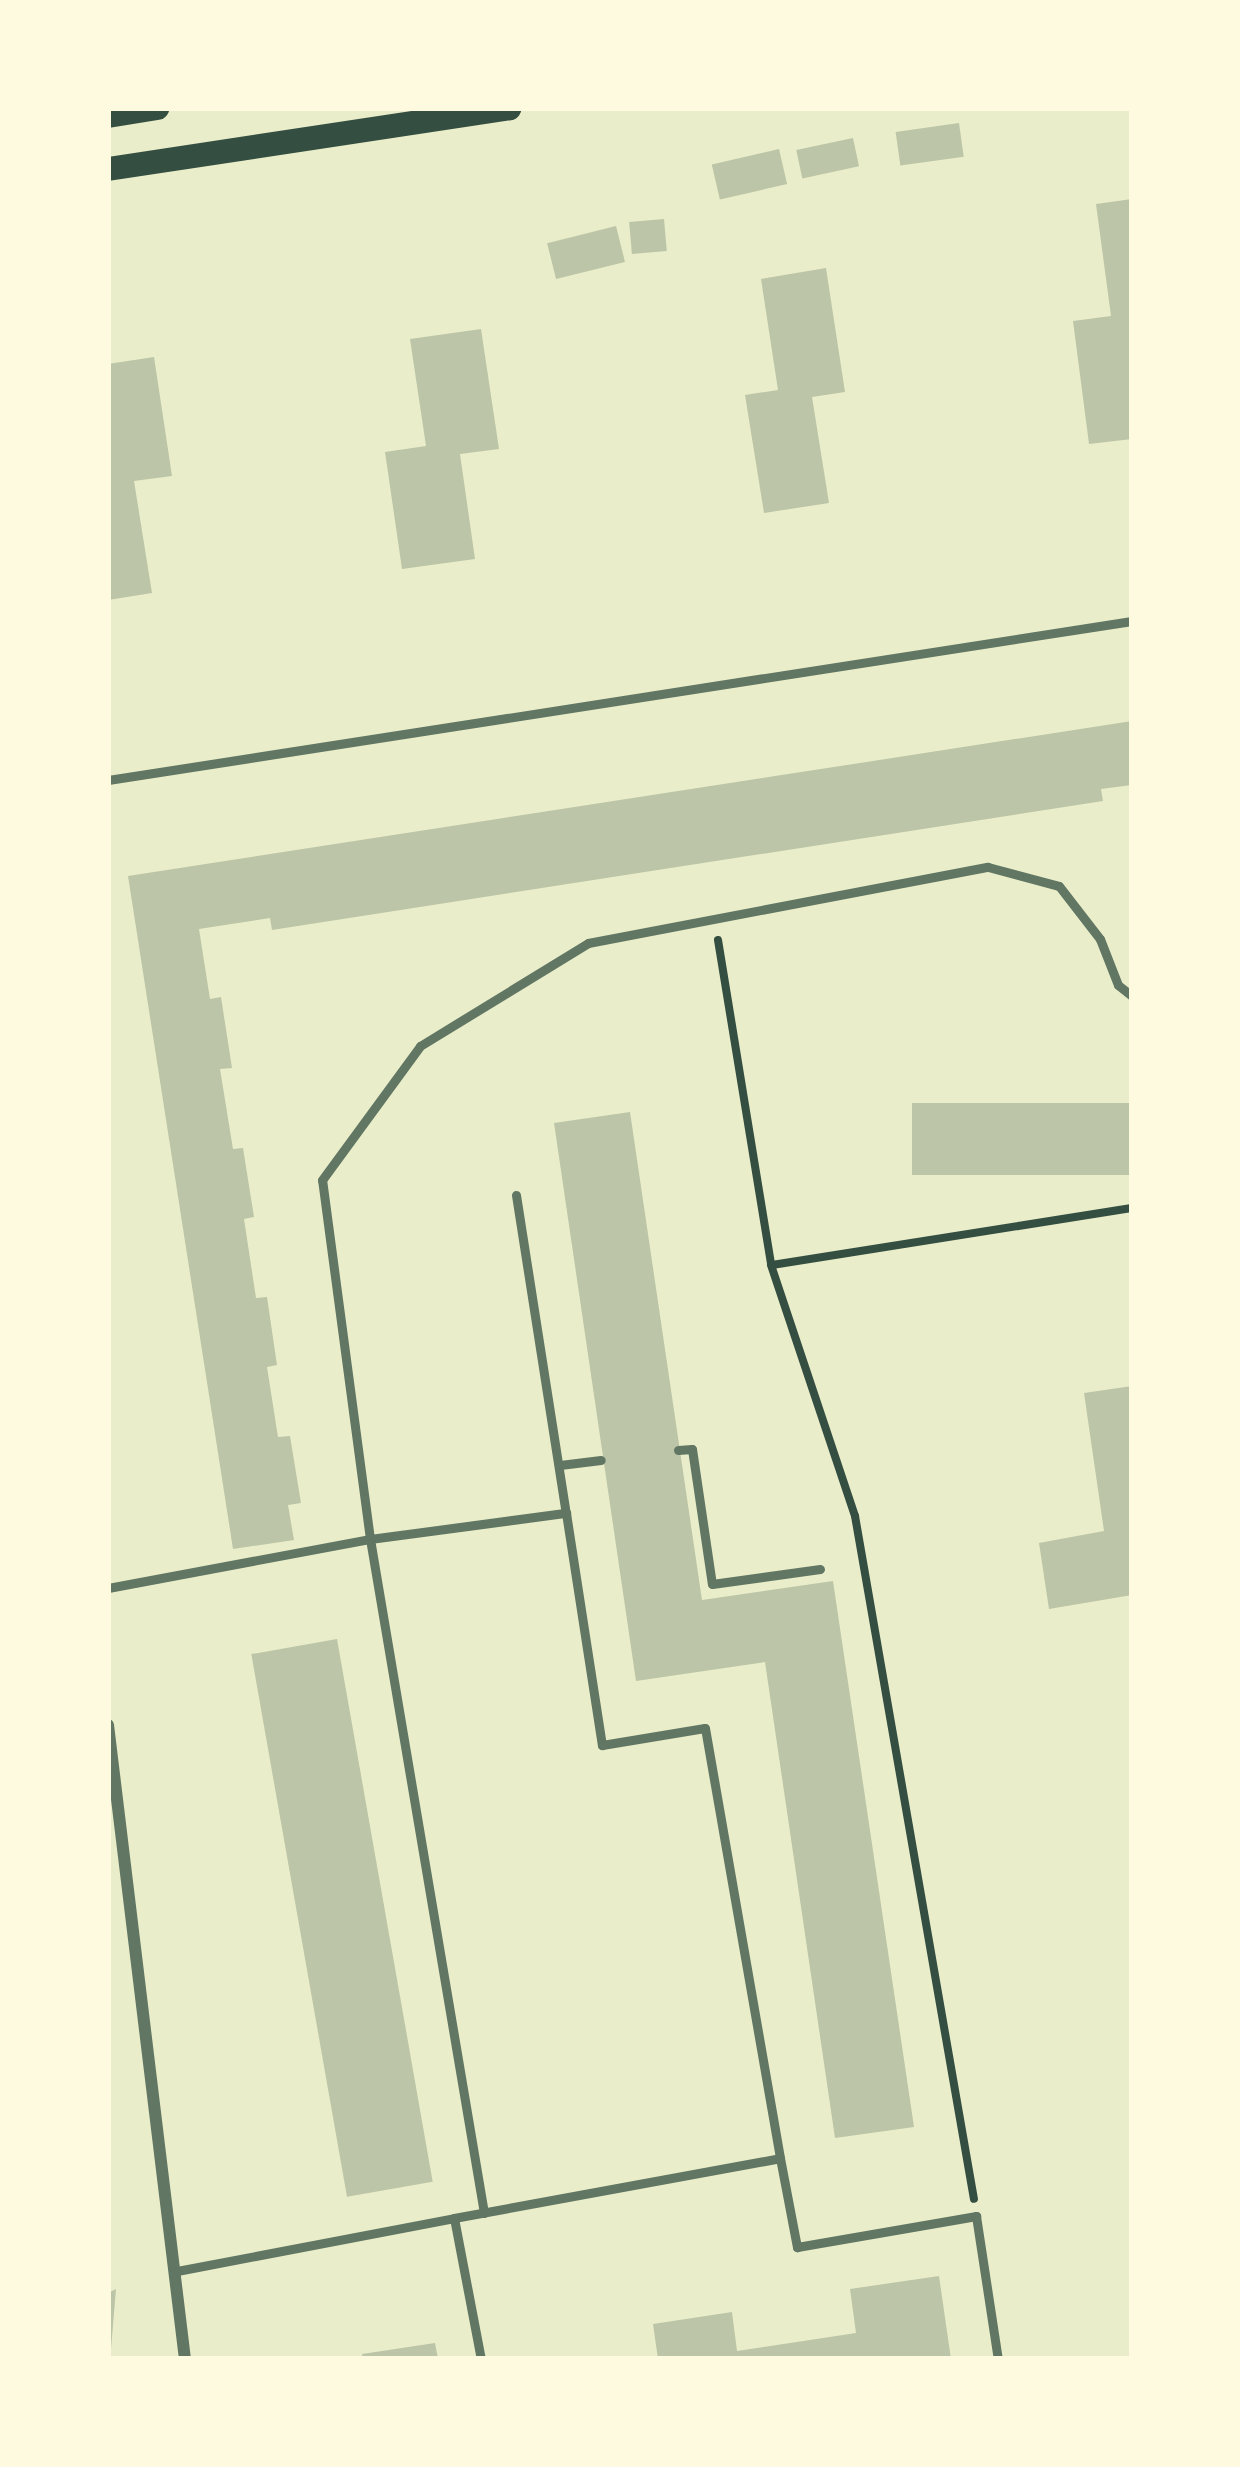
<!DOCTYPE html>
<html>
<head>
<meta charset="utf-8">
<style>
	body { margin:0 }
	#map { position:relative; width:1240px; height:2467px; overflow:hidden; background:#e9edc9; font-family:"DM Sans",sans-serif }
	div>[style] { position:absolute }
	.building>* { inset:0; background:#bcc5a7; transform-origin:0 0 }
	.path>* { height:8px; margin:-4px; padding:0 4px; transform-origin:4px; border-radius:4px; background:#344e41 }
	.service>* { height:9px; margin:-4.5px; padding:0 4.5px; transform-origin:4.5px; border-radius:4.5px; background:#617663 }
	.minor>* { height:12px; margin:-6px; padding:0 6px; transform-origin:6px; border-radius:6px; background:#617663 }
	.secondary>* { height:24px; margin:-12px; padding:0 12px; transform-origin:12px; border-radius:12px; background:#344e41 }
	span { translate:-50% -50%; white-space:nowrap; text-align:center; line-height:1.15; -webkit-text-stroke:12px #fefae0; paint-order:stroke }
	.frame { position:absolute; inset:0; border:111px solid #fefae0; pointer-events:none }
</style>
</head>
<body>
<div id="map">
	<div class="building">
		<i style="left:959px;top:123px;width:34px;height:64px;rotate:82deg"></i>
		<i style="left:853px;top:138px;width:29px;height:58px;rotate:78deg"></i>
		<i style="left:779px;top:149px;width:36px;height:69px;rotate:77deg"></i>
		<i style="clip-path:polygon(1132px 199px,1132px 439px,1089px 444px,1073px 321px,1111px 316px,1096px 204px)"></i>
		<i style="left:664px;top:219px;width:32px;height:35px;rotate:85deg"></i>
		<i style="left:616px;top:226px;width:37px;height:71px;rotate:76deg"></i>
		<i style="clip-path:polygon(826px 268px,845px 392px,812px 397px,829px 503px,764px 513px,745px 395px,778px 390px,761px 279px)"></i>
		<i style="clip-path:polygon(481px 329px,499px 449px,460px 454px,475px 559px,402px 569px,385px 452px,426px 446px,410px 339px)"></i>
		<i style="clip-path:polygon(154px 357px,172px 476px,134px 481px,152px 593px,108px 600px,108px 364px)"></i>
		<i style="clip-path:polygon(1132px 721px,1132px 785px,1101px 789px,1103px 801px,272px 930px,270px 918px,199px 929px,210px 999px,221px 997px,232px 1068px,220px 1069px,233px 1149px,243px 1148px,254px 1217px,244px 1219px,256px 1298px,267px 1297px,277px 1365px,267px 1367px,278px 1437px,290px 1436px,301px 1503px,288px 1505px,294px 1540px,233px 1549px,128px 876px)"></i>
		<i style="left:1132px;top:1103px;width:72px;height:220px;rotate:90deg"></i>
		<i style="clip-path:polygon(630px 1112px,702px 1600px,833px 1581px,914px 2127px,835px 2138px,765px 1662px,636px 1681px,554px 1123px)"></i>
		<i style="clip-path:polygon(1132px 1386px,1132px 1595px,1049px 1609px,1039px 1543px,1104px 1531px,1084px 1393px)"></i>
		<i style="left:337px;top:1639px;width:551px;height:87px;rotate:80deg"></i>
		<i style="clip-path:polygon(939px 2276px,951px 2359px,658px 2359px,653px 2324px,732px 2312px,737px 2351px,856px 2333px,850px 2289px)"></i>
		<i style="clip-path:polygon(116px 2289px,111px 2349px,108px 2349px,108px 2293px)"></i>
		<i style="clip-path:polygon(435px 2343px,438px 2359px,363px 2359px,362px 2354px)"></i>
	</div>
	<div class="path">
		<i style="left:718px;top:940px;width:329px;rotate:80.7deg"></i>
		<i style="left:771px;top:1265px;width:265px;rotate:71.5deg"></i>
		<i style="left:855px;top:1516px;width:693px;rotate:80.12deg"></i>
		<i style="left:772px;top:1265px;width:364px;rotate:-9deg"></i>
	</div>
	<div class="service">
		<i style="left:108px;top:780px;width:1036px;rotate:-8.83deg"></i>
		<i style="left:516px;top:1195px;width:322px;rotate:81.1deg"></i>
		<i style="left:678px;top:1450px;width:14px;rotate:-4deg"></i>
		<i style="left:692px;top:1449px;width:136px;rotate:81.6deg"></i>
		<i style="left:712px;top:1584px;width:109px;rotate:-7.9deg"></i>
		<i style="left:560px;top:1465px;width:41px;rotate:-7deg"></i>
		<i style="left:108px;top:1588px;width:267px;rotate:-10.6deg"></i>
		<i style="left:370px;top:1539px;width:198px;rotate:-7.6deg"></i>
		<i style="left:566px;top:1513px;width:235px;rotate:81.2deg"></i>
		<i style="left:602px;top:1745px;width:104px;rotate:-9.4deg"></i>
		<i style="left:705px;top:1728px;width:436px;rotate:80.1deg"></i>
		<i style="left:484px;top:2213px;width:684px;rotate:-99.6deg"></i>
		<i style="left:370px;top:1539px;width:362px;rotate:-97.6deg"></i>
		<i style="left:322px;top:1180px;width:166px;rotate:-53.8deg"></i>
		<i style="left:420px;top:1046px;width:197px;rotate:-31.5deg"></i>
		<i style="left:588px;top:943px;width:407px;rotate:-10.8deg"></i>
		<i style="left:988px;top:867px;width:73px;rotate:15deg"></i>
		<i style="left:1059px;top:886px;width:67px;rotate:52.3deg"></i>
		<i style="left:1100px;top:939px;width:49px;rotate:68.6deg"></i>
		<i style="left:1118px;top:985px;width:18px;rotate:38deg"></i>
		<i style="left:454px;top:2218px;width:331px;rotate:-10.4deg"></i>
		<i style="left:780px;top:2158px;width:91px;rotate:79.2deg"></i>
		<i style="left:797px;top:2247px;width:182px;rotate:-9.8deg"></i>
		<i style="left:976px;top:2216px;width:145px;rotate:81.3deg"></i>
		<i style="left:177px;top:2271px;width:282px;rotate:-10.8deg"></i>
		<i style="left:454px;top:2218px;width:144px;rotate:79.2deg"></i>
	</div>
	<div class="minor">
		<i style="left:108px;top:1725px;width:639px;rotate:83.08deg"></i>
	</div>
	<div class="secondary">
		<i style="left:108px;top:116px;width:50px;rotate:-9.3deg"></i>
		<i style="left:108px;top:169px;width:406px;rotate:-8.6deg"></i>
	</div>
	<div class="frame"></div>
</div>
</body>
</html>
